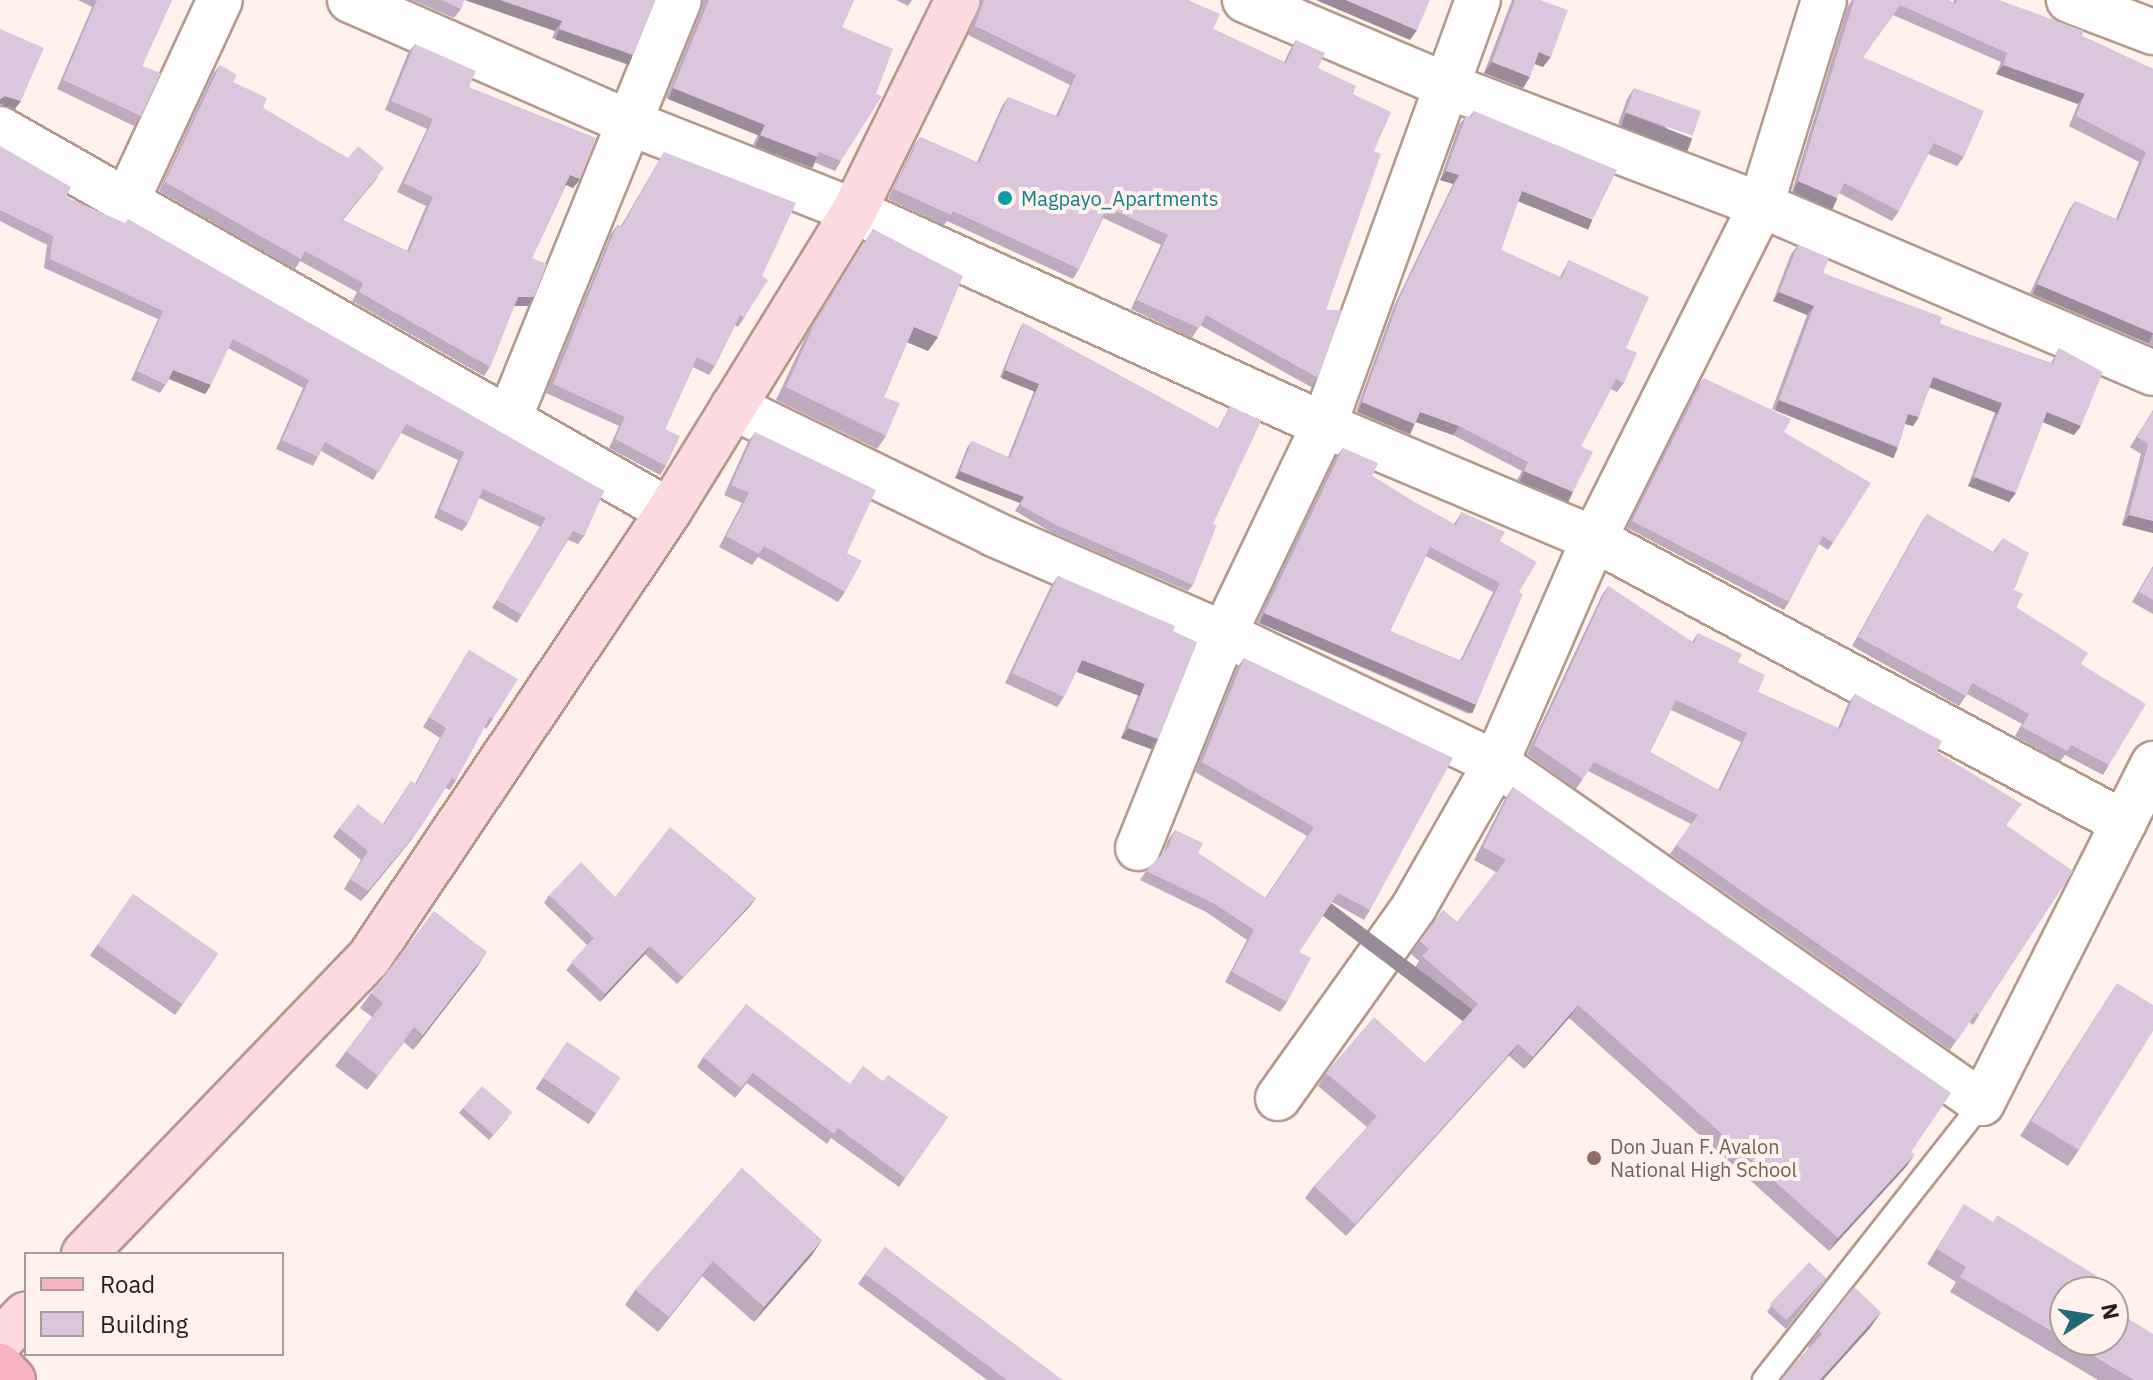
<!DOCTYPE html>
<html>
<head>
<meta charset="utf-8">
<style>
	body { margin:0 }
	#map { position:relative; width:2153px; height:1380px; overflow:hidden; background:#fff2ec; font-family:"IBM Plex Sans",sans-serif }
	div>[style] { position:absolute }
	.roads { filter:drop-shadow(2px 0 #b6988a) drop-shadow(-2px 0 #b6988a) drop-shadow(0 2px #b6988a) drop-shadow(0 -2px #b6988a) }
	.lane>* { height:22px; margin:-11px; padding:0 11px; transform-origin:11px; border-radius:11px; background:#fff }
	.street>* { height:44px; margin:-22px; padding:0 22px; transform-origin:22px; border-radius:22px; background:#fff }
	.secondary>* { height:44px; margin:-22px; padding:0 22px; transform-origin:22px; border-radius:22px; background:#fcdadf }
	.primary>* { height:44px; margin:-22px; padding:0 22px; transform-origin:22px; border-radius:22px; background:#f8b5bf }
	.wall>* { inset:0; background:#bdaabf; transform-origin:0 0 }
	.shaded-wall>* { inset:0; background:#9a8b9b; transform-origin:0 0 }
	.building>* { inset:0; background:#dcc6de; transform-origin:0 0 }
	.dots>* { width:22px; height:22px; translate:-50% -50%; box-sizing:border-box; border:4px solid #fff2ec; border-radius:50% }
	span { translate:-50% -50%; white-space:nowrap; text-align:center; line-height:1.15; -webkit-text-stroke:8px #fff2ec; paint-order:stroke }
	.culture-label { font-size:20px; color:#0d838f }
	.left { translate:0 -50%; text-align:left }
	.education-label { font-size:20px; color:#785e54 }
	.legend { position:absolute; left:24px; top:1252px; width:260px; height:104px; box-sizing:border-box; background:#fff2ec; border:2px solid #a99d97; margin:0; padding:10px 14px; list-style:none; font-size:24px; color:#291d18 }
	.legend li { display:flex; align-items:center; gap:16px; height:40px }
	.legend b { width:40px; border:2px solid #a99d97 }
	.north { position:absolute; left:2049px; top:1276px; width:80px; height:80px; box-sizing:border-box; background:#fff2ec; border:2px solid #a99d97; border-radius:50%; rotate:78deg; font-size:22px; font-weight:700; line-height:32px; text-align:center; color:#291d18 }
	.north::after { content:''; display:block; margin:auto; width:28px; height:36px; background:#226a77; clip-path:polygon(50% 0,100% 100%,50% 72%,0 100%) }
</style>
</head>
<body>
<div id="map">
	<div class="roads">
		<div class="lane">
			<i style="left:1764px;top:1380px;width:352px;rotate:-51.8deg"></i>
		</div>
		<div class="street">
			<i style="left:350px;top:0;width:304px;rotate:23.7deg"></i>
			<i style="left:628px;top:122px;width:243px;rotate:21.5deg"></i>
			<i style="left:854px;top:211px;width:516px;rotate:24.48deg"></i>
			<i style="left:1324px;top:425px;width:293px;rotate:22.9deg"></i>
			<i style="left:1594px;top:539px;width:601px;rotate:28.18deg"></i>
			<i style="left:1245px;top:0;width:223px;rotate:23deg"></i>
			<i style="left:1450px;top:87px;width:333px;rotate:20.8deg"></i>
			<i style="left:1761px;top:205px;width:426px;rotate:23.2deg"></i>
			<i style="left:2069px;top:0;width:90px;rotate:20.9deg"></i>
			<i style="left:0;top:129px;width:770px;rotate:29.73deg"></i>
			<i style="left:128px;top:198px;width:218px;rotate:-65.1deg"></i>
			<i style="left:733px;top:407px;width:290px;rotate:25.9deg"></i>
			<i style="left:994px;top:534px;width:251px;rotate:23.5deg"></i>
			<i style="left:1224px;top:634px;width:301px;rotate:25.4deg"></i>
			<i style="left:1496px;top:763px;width:593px;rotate:34.98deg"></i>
			<i style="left:1982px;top:1103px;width:380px;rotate:-63.2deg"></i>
			<i style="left:508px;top:421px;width:454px;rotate:-67.9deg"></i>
			<i style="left:1138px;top:848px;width:231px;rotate:-68.1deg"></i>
			<i style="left:1224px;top:634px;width:232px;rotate:-64.4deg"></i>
			<i style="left:1324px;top:425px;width:452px;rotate:-70.1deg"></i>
			<i style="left:1278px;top:1098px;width:234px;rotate:-54.5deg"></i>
			<i style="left:1414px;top:907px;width:166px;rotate:-60.3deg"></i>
			<i style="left:1496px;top:763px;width:244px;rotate:-66.4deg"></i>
			<i style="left:1594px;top:539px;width:373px;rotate:-63.4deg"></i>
			<i style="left:1761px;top:205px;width:214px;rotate:-72.9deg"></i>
		</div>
		<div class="secondary">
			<i style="left:84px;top:1254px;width:411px;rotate:-46.1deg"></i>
			<i style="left:369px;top:958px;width:538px;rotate:-56.13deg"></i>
			<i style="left:669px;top:511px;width:352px;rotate:-58.3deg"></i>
			<i style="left:854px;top:211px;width:235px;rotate:-63.8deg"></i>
			<i style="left:0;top:1341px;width:37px;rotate:-46deg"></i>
		</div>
		<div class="primary">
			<i style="left:0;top:1366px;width:19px;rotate:47deg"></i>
		</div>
	</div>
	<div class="wall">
		<i style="clip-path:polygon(78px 0,172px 0,142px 66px,141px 116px,134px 126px,57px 89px,92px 7px)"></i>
		<i style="clip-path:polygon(412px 0,464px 0,461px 9px,454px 18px)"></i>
		<i style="clip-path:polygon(465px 0,655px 0,633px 55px,626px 64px,552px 38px,555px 31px)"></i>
		<i style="clip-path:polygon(703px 0,854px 0,842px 27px,841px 161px,835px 171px,814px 162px,810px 167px,753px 145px,758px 134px,666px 98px,702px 9px)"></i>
		<i style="clip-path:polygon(896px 0,912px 0,908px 6px)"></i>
		<i style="clip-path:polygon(981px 0,1188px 0,1213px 29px,1284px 62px,1290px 50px,1296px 40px,1318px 68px,1353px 94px,1374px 151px,1326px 310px,1318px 378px,1311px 387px,1200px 325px,1192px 338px,1131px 309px,1161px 245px,1103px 218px,1079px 269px,1073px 279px,947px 221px,944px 225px,888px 199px,914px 146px,920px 137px,977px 162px,1002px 106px,1008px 97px,1056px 116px,1070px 85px,968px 35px)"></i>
		<i style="clip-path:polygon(1512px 0,1540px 0,1543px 67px,1535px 64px,1523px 88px,1484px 73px)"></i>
		<i style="clip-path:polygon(1852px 0,1949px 0,1953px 3px,1954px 0,1999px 0,2082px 36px,2153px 69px,2153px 346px,2030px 293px,2069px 210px,2075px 201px,2116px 219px,2139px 162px,2069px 126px,2078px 104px,1996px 74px,2001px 62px,1893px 15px,1863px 57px,1964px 157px,1957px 166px,1928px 154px,1899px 211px,1892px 221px,1839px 193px,1831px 208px,1792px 191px,1848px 6px)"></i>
		<i style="clip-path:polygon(415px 44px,580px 179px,573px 188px,566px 185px,532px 258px,534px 297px,528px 306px,514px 306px,490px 367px,484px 376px,352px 301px,357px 292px,300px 261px,295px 269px,159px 191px,213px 74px,220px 65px,233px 82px,263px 108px,378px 177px,343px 220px,407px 251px,426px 206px,397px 192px,427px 129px,385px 110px,408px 53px)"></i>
		<i style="clip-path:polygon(1634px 88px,1684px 149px,1618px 124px,1627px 99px)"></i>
		<i style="clip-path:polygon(1474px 111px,1587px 228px,1518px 201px,1501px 250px,1560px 277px,1569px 260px,1626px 348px,1624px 383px,1617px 392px,1611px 389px,1581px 446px,1573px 492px,1567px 501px,1517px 480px,1522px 471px,1453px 435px,1416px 422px,1408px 433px,1356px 411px,1394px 306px,1453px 184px,1440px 180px,1459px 125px,1466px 116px,1469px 117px)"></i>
		<i style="clip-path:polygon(0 146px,66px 197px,604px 491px,584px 536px,578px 544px,568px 540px,517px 623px,492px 608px,540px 527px,479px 498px,468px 523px,462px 531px,434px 518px,458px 460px,401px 433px,373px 480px,321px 451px,313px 466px,276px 449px,303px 388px,228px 348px,205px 394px,169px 379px,160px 393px,131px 380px,158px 319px,44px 268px,47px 245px,0 221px)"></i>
		<i style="clip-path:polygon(664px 152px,762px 276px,744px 318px,738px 327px,735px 325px,715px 366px,709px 375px,693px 367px,665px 429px,666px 466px,660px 475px,609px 448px,619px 426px,546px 393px,611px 234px,617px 225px,621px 226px)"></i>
		<i style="clip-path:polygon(873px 229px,938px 337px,928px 351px,907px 342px,884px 397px,886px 436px,877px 449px,776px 400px,805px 338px)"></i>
		<i style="clip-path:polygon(1798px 245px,1823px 273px,1940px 324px,2051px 363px,2059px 348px,2081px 426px,2074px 435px,2043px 422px,2009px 502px,1968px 486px,1995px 412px,1930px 387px,1913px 426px,1905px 424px,1898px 447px,1891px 456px,1772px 409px,1807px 315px,1773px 301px,1791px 254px)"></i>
		<i style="clip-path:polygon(1023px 323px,1218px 429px,1230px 406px,1213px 524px,1193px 585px,1188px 591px,1051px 532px,1015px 511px,1020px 503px,955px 478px,967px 448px,972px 441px,1008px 457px,1034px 391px,1000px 377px,1019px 330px)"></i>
		<i style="clip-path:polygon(1704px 378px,1784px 432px,1833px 543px,1828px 550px,1819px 544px,1789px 602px,1784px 610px,1627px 528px,1699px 385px)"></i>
		<i style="clip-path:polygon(2153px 410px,2153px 533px,2122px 525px,2141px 454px,2130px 447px)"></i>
		<i style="clip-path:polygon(755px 432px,847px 553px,845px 592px,838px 602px,758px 557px,752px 565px,719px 547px,742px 503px,724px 495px,748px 442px)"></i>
		<i style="clip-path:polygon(evenodd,1343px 448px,1372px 476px,1414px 502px,1454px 524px,1462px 512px,1500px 541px,1519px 592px,1476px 705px,1469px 714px,1257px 622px,1336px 457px,1343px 448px,1426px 556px,1493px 592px,1460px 661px,1390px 631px,1426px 556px)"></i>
		<i style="clip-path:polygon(1927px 514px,1993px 552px,2003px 538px,2014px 590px,2016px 607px,2081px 664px,2109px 765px,2103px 775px,2065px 755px,2060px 761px,2015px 736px,2022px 724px,1967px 694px,1959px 706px,1852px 646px,1921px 523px)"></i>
		<i style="clip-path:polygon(2153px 566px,2153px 614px,2132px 602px)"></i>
		<i style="clip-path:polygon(1058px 576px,1173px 631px,1158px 739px,1151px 749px,1121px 738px,1138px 695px,1076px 671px,1064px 697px,1057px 707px,1005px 683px,1051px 586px)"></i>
		<i style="clip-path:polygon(evenodd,1608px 586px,1692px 642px,1698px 633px,1738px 662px,1758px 692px,1838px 728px,1848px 704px,1855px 694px,1937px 752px,2007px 825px,1979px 1015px,1973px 1025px,1969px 1022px,1950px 1050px,1670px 854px,1691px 824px,1588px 771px,1576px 789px,1527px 754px,1602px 595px,1608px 586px,1671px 710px,1741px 742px,1718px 790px,1650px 752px,1671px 710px)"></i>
		<i style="clip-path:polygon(469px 650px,493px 719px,486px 729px,484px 727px,456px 780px,450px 790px,445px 788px,412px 839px,361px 901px,344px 889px,361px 860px,333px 837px,339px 828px,383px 824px,411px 781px,415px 784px,440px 738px,423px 727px)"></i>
		<i style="clip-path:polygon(1244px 658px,1370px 910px,1364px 920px,1332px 902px,1299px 952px,1287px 1002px,1280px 1012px,1225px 982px,1247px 940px,1206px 912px,1140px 880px,1146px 871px,1163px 854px,1168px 840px,1175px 830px,1198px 853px,1265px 898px,1307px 836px,1195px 772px,1237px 668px)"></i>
		<i style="clip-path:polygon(1513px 787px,1911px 1152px,1906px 1167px,1829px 1251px,1569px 1018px,1524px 1069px,1509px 1056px,1346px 1236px,1305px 1198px,1314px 1186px,1367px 1127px,1318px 1086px,1326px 1073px,1425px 1063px,1468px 1016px,1414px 969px,1419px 961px,1411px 954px,1443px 910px,1457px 922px,1496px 872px,1474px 860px,1505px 799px)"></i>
		<i style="left:133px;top:894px;width:104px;height:75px;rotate:35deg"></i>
		<i style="clip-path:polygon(549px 895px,615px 897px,756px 898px,750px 906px,677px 984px,645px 954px,600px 1002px,566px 970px,587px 945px,544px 903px)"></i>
		<i style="clip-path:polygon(477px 967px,413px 1050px,404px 1042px,367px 1090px,335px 1066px,372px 1017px,360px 1008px,371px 993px)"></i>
		<i style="clip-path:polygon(2117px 983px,2079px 1150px,2068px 1166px,2020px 1136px)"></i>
		<i style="left:567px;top:1042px;width:64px;height:56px;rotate:34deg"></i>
		<i style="clip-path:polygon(703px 1057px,850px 1084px,883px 1081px,948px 1117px,899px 1187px,831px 1138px,827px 1144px,747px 1083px,735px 1098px,697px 1067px)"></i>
		<i style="clip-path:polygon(463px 1108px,508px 1118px,489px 1140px,459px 1113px)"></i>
		<i style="clip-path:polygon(742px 1168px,812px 1255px,754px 1322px,702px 1276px,658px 1332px,625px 1305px,635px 1290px)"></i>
		<i style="clip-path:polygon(1964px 1204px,2065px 1292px,2065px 1340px,2113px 1340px,2153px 1380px,2098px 1380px,1950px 1292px,1956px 1282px,1927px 1264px)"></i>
		<i style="clip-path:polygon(885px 1247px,1062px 1380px,987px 1380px,858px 1284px)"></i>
		<i style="clip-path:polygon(1826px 1278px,1786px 1329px,1767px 1312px,1771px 1306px)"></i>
		<i style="clip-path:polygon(1881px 1312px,1870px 1328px,1823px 1380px,1781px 1380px,1809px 1348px,1808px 1347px,1819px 1331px)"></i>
	</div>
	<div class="shaded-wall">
		<i style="clip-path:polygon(465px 0,500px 0,562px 21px,555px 31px)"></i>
		<i style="clip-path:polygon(1316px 0,1346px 0,1417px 30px,1410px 40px)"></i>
		<i style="left:559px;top:29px;width:78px;height:11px;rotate:19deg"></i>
		<i style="clip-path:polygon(1539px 52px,1551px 57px,1543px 67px,1532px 63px)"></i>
		<i style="clip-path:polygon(1492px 62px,1530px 77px,1523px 88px,1484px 73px)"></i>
		<i style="clip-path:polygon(2003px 65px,2085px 94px,2078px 104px,1996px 74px)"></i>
		<i style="left:673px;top:88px;width:99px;height:12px;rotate:22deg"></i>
		<i style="clip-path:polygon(5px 96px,21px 101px,15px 109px,0 104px,0 99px)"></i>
		<i style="left:1626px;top:113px;width:71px;height:14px;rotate:21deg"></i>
		<i style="left:760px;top:135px;width:61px;height:12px;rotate:21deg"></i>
		<i style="clip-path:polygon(1446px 171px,1459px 175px,1453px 184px,1440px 180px)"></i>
		<i style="clip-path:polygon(570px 175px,580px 179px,573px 188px,564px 184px)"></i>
		<i style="left:1798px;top:181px;width:43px;height:12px;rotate:24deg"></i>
		<i style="left:1522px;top:191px;width:76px;height:11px;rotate:22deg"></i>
		<i style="left:2037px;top:284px;width:126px;height:11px;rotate:23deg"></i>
		<i style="clip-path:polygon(1779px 292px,1814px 306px,1807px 315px,1773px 301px)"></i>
		<i style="clip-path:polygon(518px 297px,534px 297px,528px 306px,511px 306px)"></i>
		<i style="clip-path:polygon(914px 327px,938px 337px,928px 351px,904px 341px)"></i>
		<i style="clip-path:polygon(173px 370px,211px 385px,205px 394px,167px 378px)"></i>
		<i style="left:1005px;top:370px;width:37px;height:9px;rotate:22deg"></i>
		<i style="left:1933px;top:377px;width:74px;height:11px;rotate:21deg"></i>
		<i style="left:1779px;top:400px;width:128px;height:11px;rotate:22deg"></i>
		<i style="left:1362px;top:402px;width:57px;height:11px;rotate:23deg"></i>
		<i style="clip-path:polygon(1420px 412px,1459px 426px,1453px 435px,1413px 421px)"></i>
		<i style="clip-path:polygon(2047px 412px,2081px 426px,2074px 435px,2040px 421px)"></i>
		<i style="clip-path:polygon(1908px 414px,1919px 417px,1913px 426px,1902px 423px)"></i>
		<i style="clip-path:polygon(960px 471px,1024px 497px,1020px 503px,955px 478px)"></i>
		<i style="left:1524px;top:471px;width:53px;height:11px;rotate:23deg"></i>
		<i style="clip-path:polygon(1974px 477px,2016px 493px,2009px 502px,1968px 486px)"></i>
		<i style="clip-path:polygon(2129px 515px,2153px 521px,2153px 533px,2122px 525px)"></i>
		<i style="left:1264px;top:613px;width:231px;height:11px;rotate:23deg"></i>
		<i style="left:1082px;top:660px;width:67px;height:13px;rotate:21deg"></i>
		<i style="clip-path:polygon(1128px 728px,1158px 739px,1151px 749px,1121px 738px)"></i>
		<i style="clip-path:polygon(419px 830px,412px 839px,361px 901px,368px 891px)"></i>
		<i style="clip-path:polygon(756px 898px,750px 906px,677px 984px,683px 977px)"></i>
		<i style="clip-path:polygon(650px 946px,645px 954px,600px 1002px,605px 994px)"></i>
		<i style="clip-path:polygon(487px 952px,477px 967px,413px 1050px,423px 1035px)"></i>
		<i style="clip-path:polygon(1578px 1005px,1569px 1018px,1524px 1069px,1533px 1057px)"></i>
		<i style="left:1518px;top:1044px;width:15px;height:243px;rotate:127deg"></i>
		<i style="clip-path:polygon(1915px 1154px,1906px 1167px,1829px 1251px,1838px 1238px)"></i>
		<i style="clip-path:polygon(822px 1240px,812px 1255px,754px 1322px,764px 1307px)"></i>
		<i style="clip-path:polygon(713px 1261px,702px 1276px,658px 1332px,669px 1317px)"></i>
		<i style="clip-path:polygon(1881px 1312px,1870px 1328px,1823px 1380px,1820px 1380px)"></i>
	</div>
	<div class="building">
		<i style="clip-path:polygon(97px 0,172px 0,142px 66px,161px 73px,141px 116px,63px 80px)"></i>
		<i style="clip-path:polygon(441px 0,464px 0,461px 9px)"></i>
		<i style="clip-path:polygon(500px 0,655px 0,633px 55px,559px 29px,562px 21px)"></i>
		<i style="clip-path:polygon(709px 0,854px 0,842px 27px,893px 49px,876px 94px,882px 96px,841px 161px,819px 152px,817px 157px,760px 135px,765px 125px,673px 88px)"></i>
		<i style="clip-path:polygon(984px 0,1188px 0,1220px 14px,1213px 29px,1286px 63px,1296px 40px,1325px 53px,1318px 68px,1356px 86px,1353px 94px,1391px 112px,1374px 151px,1381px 154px,1326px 310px,1342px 310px,1318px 378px,1206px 315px,1199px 328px,1137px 300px,1168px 235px,1107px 207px,1079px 269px,953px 211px,951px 215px,894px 189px,920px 137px,979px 163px,1008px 97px,1058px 117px,1076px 75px,975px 26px)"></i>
		<i style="clip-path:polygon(1346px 0,1430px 0,1417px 30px)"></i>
		<i style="clip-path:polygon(1515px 0,1540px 0,1568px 10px,1551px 57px,1539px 52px,1530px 77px,1492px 62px)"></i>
		<i style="clip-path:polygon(1854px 0,1949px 0,1955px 4px,1957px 0,1999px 0,2084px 31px,2082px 36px,2153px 69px,2153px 333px,2037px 284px,2075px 201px,2118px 220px,2146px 152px,2076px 116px,2085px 94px,2003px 65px,2007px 53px,1900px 5px,1863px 57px,1984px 111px,1964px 157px,1934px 143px,1899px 211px,1844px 183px,1837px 198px,1798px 181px)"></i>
		<i style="clip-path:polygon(0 29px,44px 48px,21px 101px,5px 96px,0 99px)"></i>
		<i style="clip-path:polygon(415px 44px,476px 71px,469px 87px,596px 138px,580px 179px,570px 175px,532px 258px,547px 264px,534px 297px,518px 297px,490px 367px,359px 292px,363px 283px,305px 251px,301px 259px,165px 182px,220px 65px,237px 75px,233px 82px,267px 98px,263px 108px,348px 158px,358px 146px,384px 168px,342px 220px,409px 252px,433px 197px,404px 183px,433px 119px,391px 101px)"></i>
		<i style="left:1634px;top:88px;width:71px;height:26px;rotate:19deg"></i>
		<i style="clip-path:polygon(1474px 111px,1617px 170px,1593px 219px,1522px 191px,1501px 250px,1562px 278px,1569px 260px,1649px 297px,1626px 348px,1637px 353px,1624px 383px,1616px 379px,1581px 446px,1593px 452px,1573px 492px,1524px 471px,1528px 462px,1459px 426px,1420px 412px,1415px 424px,1362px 402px,1400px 297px,1459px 175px,1446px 171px,1466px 116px,1471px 118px)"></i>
		<i style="clip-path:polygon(0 146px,71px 187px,66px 197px,125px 223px,128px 219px,604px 491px,584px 536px,573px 531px,522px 615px,497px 600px,546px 518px,483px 489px,468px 523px,440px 509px,464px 452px,406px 424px,379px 472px,325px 442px,318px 457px,282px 440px,309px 380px,233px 339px,211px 385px,173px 370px,166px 385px,137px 371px,163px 311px,50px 259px,53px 236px,0 210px)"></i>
		<i style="clip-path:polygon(664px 152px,796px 203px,762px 276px,768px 280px,744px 318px,740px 315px,715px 366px,697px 357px,665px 429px,680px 436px,666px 466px,615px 439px,625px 417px,553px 384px,617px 225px,622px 227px)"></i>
		<i style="clip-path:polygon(873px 229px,963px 276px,938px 337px,914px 327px,884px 397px,900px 403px,886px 436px,786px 387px,814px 325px)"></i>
		<i style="clip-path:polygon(1798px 245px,1829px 258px,1823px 273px,1942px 317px,1940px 324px,2053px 364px,2059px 348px,2103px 372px,2081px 426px,2047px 412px,2016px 493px,1974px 477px,2002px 403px,1933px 377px,1919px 417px,1908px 414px,1898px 447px,1779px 400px,1814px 306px,1779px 292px)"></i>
		<i style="clip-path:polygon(1023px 323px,1219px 429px,1230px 406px,1261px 421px,1213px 524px,1217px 525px,1193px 585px,1056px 525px,1020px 505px,1024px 497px,960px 471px,972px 441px,1010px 458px,1039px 384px,1005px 370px)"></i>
		<i style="clip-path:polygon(1704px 378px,1791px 419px,1784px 432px,1871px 483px,1833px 543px,1823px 536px,1789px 602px,1632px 521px)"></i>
		<i style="clip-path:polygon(2153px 411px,2153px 521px,2129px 515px,2148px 444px,2137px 437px)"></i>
		<i style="clip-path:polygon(755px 432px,876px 490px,847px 553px,862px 561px,845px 592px,764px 546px,759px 554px,726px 536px,749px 493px,731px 485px)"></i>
		<i style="clip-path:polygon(evenodd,1343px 448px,1378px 463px,1372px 476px,1414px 502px,1456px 525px,1462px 512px,1505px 532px,1500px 541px,1537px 562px,1519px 592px,1523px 594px,1476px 705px,1264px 613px,1343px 448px,1430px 547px,1500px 583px,1462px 661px,1390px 631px,1430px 547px)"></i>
		<i style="clip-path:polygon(1927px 514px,1994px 553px,2003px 538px,2029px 553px,2014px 590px,2023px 594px,2016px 607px,2088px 653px,2081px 664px,2146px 704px,2109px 765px,2071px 745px,2067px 751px,2022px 727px,2029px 714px,1972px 683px,1966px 696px,1858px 637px)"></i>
		<i style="clip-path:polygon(2153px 568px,2153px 600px,2139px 592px)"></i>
		<i style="clip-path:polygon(1058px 576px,1175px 626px,1173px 631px,1197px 642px,1158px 739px,1128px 728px,1145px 684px,1082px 660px,1064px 697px,1012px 673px)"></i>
		<i style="clip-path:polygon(evenodd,1608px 586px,1694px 643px,1698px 633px,1742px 654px,1738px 662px,1765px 675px,1758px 692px,1840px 729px,1855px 694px,1942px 741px,1937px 752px,2022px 804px,2006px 825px,2073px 871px,1979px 1015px,1976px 1013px,1957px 1041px,1676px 845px,1698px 815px,1594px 762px,1583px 779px,1534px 745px,1608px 586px,1676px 700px,1747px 733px,1720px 791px,1650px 752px,1676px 700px)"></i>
		<i style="clip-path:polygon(469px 650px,518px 679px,493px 719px,490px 717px,456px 780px,452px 778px,419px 830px,368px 891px,350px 879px,368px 851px,339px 828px,358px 804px,384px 825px,411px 781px,416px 785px,446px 728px,429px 717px)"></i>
		<i style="clip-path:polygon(1244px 658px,1453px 758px,1370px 910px,1338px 893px,1299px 952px,1311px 958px,1287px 1002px,1232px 972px,1254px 930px,1213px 903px,1146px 871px,1168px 848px,1175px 830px,1203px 843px,1198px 853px,1266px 898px,1314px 827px,1202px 762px)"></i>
		<i style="clip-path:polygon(1513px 787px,1951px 1093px,1911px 1152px,1915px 1154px,1838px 1238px,1578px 1005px,1533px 1057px,1518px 1044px,1355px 1224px,1314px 1186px,1377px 1116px,1326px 1073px,1374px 1017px,1425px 1063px,1478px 1004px,1422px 956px,1429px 949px,1420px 941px,1443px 910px,1457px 922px,1506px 860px,1483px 847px)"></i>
		<i style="clip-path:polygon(670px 827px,756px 898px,683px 977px,650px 946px,605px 994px,571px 962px,594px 938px,549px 895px,581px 862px,615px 897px)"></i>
		<i style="left:133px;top:894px;width:104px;height:62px;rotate:35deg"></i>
		<i style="clip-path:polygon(434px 911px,487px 952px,423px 1035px,414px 1027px,378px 1076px,346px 1051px,383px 1003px,371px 993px)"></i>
		<i style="clip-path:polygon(2117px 983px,2153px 1005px,2153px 1031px,2079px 1150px,2031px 1121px)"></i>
		<i style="clip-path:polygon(746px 1004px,850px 1084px,863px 1066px,883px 1081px,888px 1075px,948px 1117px,905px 1178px,838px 1128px,834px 1134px,753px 1073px,741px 1088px,703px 1057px)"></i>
		<i style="left:567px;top:1042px;width:64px;height:43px;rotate:34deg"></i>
		<i style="left:482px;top:1086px;width:40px;height:29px;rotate:41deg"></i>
		<i style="clip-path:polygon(742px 1168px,822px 1240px,764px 1307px,713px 1261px,669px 1317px,635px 1290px)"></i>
		<i style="clip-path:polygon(1964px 1204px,1993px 1222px,1997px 1215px,2110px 1284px,2105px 1292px,2065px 1292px,2065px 1339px,1960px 1277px,1966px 1267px,1937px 1249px)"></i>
		<i style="clip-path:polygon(885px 1247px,1062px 1380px,1007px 1380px,865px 1274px)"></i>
		<i style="left:1809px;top:1262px;width:23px;height:58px;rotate:43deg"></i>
		<i style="clip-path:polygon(1854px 1287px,1881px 1312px,1820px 1380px,1781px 1380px,1822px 1334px,1819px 1331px)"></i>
		<i style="clip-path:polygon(2113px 1309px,2153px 1334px,2153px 1380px,2134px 1380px,2067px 1340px,2113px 1340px)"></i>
	</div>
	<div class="dots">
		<i style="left:1005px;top:198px;background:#0f9aa8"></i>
		<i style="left:1594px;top:1158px;background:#8d6e63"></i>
	</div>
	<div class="culture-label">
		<span class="left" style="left:1021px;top:198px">Magpayo_Apartments</span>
	</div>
	<div class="education-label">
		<span class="left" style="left:1610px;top:1158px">Don Juan F. Avalon<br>National High School</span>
	</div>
	<ul class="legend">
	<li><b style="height:10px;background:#f8b5bf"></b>Road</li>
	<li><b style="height:22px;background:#dcc6de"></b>Building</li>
	</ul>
	<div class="north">N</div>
</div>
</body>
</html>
